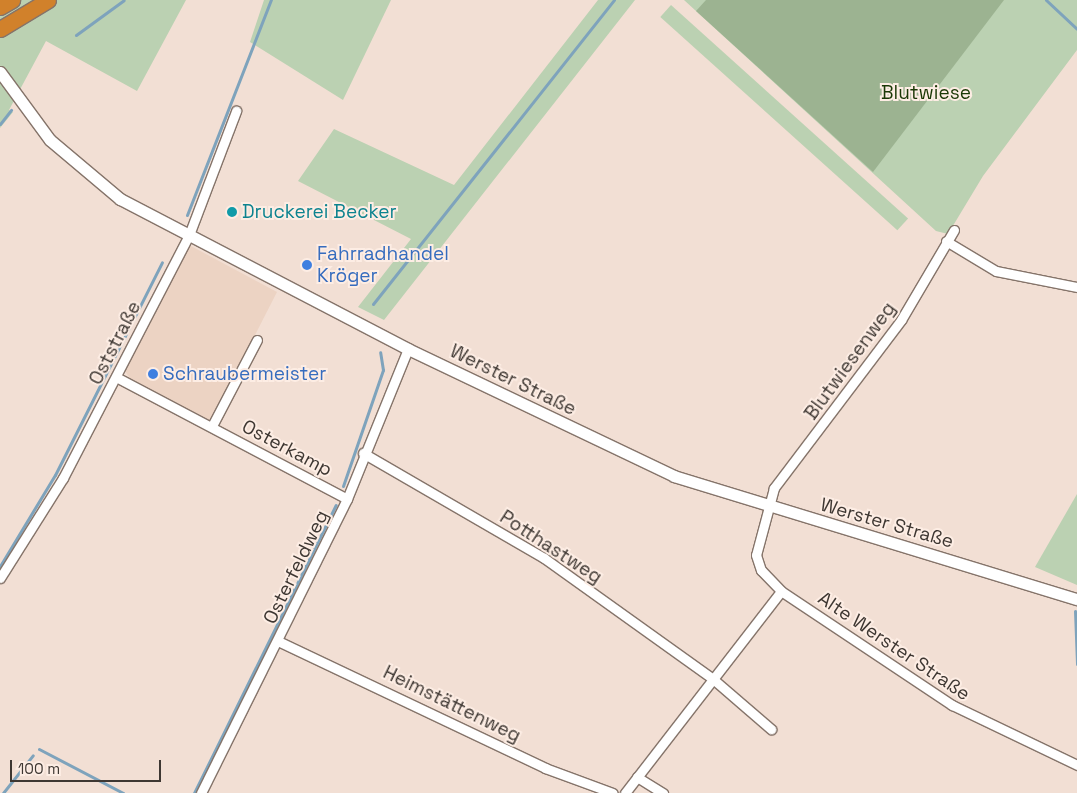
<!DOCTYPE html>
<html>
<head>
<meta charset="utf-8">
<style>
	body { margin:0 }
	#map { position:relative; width:1077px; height:793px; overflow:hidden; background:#f2dfd4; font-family:"Space Grotesk",sans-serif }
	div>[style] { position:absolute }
	.built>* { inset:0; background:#ecd3c3 }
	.green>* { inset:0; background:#bbd1b2; transform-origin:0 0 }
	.forest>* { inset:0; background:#9cb391 }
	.stream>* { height:3px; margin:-1.5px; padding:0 1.5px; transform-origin:1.5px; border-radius:1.5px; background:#7ea3bc }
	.roads { filter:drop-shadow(1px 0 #85746a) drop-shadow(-1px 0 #85746a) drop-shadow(0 1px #85746a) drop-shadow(0 -1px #85746a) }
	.minor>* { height:9px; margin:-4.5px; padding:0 4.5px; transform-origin:4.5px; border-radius:4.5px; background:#fff }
	.secondary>* { height:11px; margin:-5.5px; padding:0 5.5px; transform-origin:5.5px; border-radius:5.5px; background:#fff }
	.motorway>* { height:15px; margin:-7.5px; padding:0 7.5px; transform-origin:7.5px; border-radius:7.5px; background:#d1812b }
	.dots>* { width:14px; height:14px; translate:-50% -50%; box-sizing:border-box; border:2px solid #fdede4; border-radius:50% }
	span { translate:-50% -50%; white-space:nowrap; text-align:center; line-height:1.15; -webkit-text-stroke:4px #fdede4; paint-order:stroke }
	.park-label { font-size:19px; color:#1a3805 }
	.culture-label { font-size:19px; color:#0d838f }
	.left { translate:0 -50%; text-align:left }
	.shop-label { font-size:19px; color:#366cbe }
	.street-label { font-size:19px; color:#3e3732 }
	.scale { position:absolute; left:10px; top:760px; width:151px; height:22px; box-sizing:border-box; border:2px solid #3e3732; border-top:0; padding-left:6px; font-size:15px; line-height:18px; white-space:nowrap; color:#3e3732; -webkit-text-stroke:4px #fdede4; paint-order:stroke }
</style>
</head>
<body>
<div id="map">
	<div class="built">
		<i style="clip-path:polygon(189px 245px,277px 292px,211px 421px,131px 380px,125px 371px)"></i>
	</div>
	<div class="green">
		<i style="clip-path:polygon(0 0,186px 0,137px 91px,46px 41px,9px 110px,13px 112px,0 128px)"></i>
		<i style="clip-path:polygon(264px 0,391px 0,343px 100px,250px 42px)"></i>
		<i style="clip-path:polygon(598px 0,635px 0,384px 320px,358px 307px,411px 239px,298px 181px,334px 129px,454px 185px)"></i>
		<i style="clip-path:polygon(684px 0,1077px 0,1077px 50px,983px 176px,948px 234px,936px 231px)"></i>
		<i style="left:671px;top:5px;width:319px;height:16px;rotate:42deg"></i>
		<i style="clip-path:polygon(1077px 494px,1077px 585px,1035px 567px)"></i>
	</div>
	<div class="forest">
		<i style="clip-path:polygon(706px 0,1004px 0,873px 172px,696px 11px)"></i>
	</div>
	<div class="stream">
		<i style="left:1046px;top:0;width:42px;rotate:43.1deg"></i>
		<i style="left:76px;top:35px;width:59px;rotate:-36.1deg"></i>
		<i style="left:0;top:124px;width:18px;rotate:-52deg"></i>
		<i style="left:187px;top:215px;width:231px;rotate:-68.7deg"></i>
		<i style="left:373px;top:304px;width:388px;rotate:-51.6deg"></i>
		<i style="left:343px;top:486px;width:123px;rotate:-71deg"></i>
		<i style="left:383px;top:370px;width:18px;rotate:-99deg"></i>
		<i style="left:0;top:566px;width:106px;rotate:-58.9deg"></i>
		<i style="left:55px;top:475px;width:238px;rotate:-63.3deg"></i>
		<i style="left:1075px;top:611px;width:53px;rotate:87.8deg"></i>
		<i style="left:39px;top:749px;width:95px;rotate:27.6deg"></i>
		<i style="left:3px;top:793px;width:48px;rotate:-51.7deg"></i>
		<i style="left:194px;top:793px;width:321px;rotate:-63.8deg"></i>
	</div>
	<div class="roads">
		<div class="minor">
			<i style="left:954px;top:230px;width:104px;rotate:120.5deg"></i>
			<i style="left:901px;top:320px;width:211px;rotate:127.1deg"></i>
			<i style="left:774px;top:488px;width:69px;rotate:105deg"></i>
			<i style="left:756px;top:555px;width:16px;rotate:72deg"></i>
			<i style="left:761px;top:570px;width:29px;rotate:46deg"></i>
			<i style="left:781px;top:591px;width:206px;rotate:33.7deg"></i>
			<i style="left:952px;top:705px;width:139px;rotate:25.6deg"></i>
			<i style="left:946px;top:241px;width:58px;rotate:31deg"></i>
			<i style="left:996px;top:271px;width:83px;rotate:11.2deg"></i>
			<i style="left:116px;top:377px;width:261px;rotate:27.8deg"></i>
			<i style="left:212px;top:426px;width:97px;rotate:-62.4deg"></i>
			<i style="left:363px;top:453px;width:209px;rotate:30.1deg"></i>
			<i style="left:544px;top:558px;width:208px;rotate:35.6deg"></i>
			<i style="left:713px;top:679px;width:77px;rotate:40.8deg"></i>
			<i style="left:0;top:578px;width:118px;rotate:-57.8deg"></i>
			<i style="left:63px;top:478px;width:274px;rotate:-62.6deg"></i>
			<i style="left:189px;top:235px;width:133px;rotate:-69.2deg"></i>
			<i style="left:278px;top:641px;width:296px;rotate:25.4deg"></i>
			<i style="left:545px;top:768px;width:72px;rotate:20.2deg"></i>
			<i style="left:637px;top:777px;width:31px;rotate:32deg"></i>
			<i style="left:201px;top:793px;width:328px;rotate:-63.6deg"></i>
			<i style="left:347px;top:499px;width:162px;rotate:-67.9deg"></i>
			<i style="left:625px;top:793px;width:255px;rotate:-52.3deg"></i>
		</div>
		<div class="secondary">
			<i style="left:0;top:72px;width:84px;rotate:53.7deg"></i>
			<i style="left:50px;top:140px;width:92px;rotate:40.1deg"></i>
			<i style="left:120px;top:199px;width:325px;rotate:27.5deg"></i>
			<i style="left:408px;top:349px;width:295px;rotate:25.5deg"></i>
			<i style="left:674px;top:476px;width:421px;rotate:17deg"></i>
		</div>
		<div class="motorway">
			<i style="left:0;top:7px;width:14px;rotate:-30deg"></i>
			<i style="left:0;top:29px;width:56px;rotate:-31.1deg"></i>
		</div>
	</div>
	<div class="dots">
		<i style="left:232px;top:212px;background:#0f9aa8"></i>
		<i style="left:307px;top:265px;background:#3f7fe0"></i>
		<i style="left:153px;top:374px;background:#3f7fe0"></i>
	</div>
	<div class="park-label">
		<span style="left:926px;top:93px">Blutwiese</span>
	</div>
	<div class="culture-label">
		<span class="left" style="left:242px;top:212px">Druckerei Becker</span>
	</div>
	<div class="shop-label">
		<span class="left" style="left:317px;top:265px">Fahrradhandel<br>Kröger</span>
		<span class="left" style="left:163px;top:374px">Schraubermeister</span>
	</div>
	<div class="street-label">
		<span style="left:115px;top:343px;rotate:-63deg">Oststraße</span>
		<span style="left:850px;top:361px;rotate:-54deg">Blutwiesenweg</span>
		<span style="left:513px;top:380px;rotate:26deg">Werster Straße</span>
		<span style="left:287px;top:448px;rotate:28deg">Osterkamp</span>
		<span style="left:887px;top:523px;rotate:16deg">Werster Straße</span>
		<span style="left:551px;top:547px;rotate:33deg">Potthastweg</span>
		<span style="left:296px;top:567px;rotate:-64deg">Osterfeldweg</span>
		<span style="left:894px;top:646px;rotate:34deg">Alte Werster Straße</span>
		<span style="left:452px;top:704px;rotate:26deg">Heimstättenweg</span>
	</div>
	<div class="scale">100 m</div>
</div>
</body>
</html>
